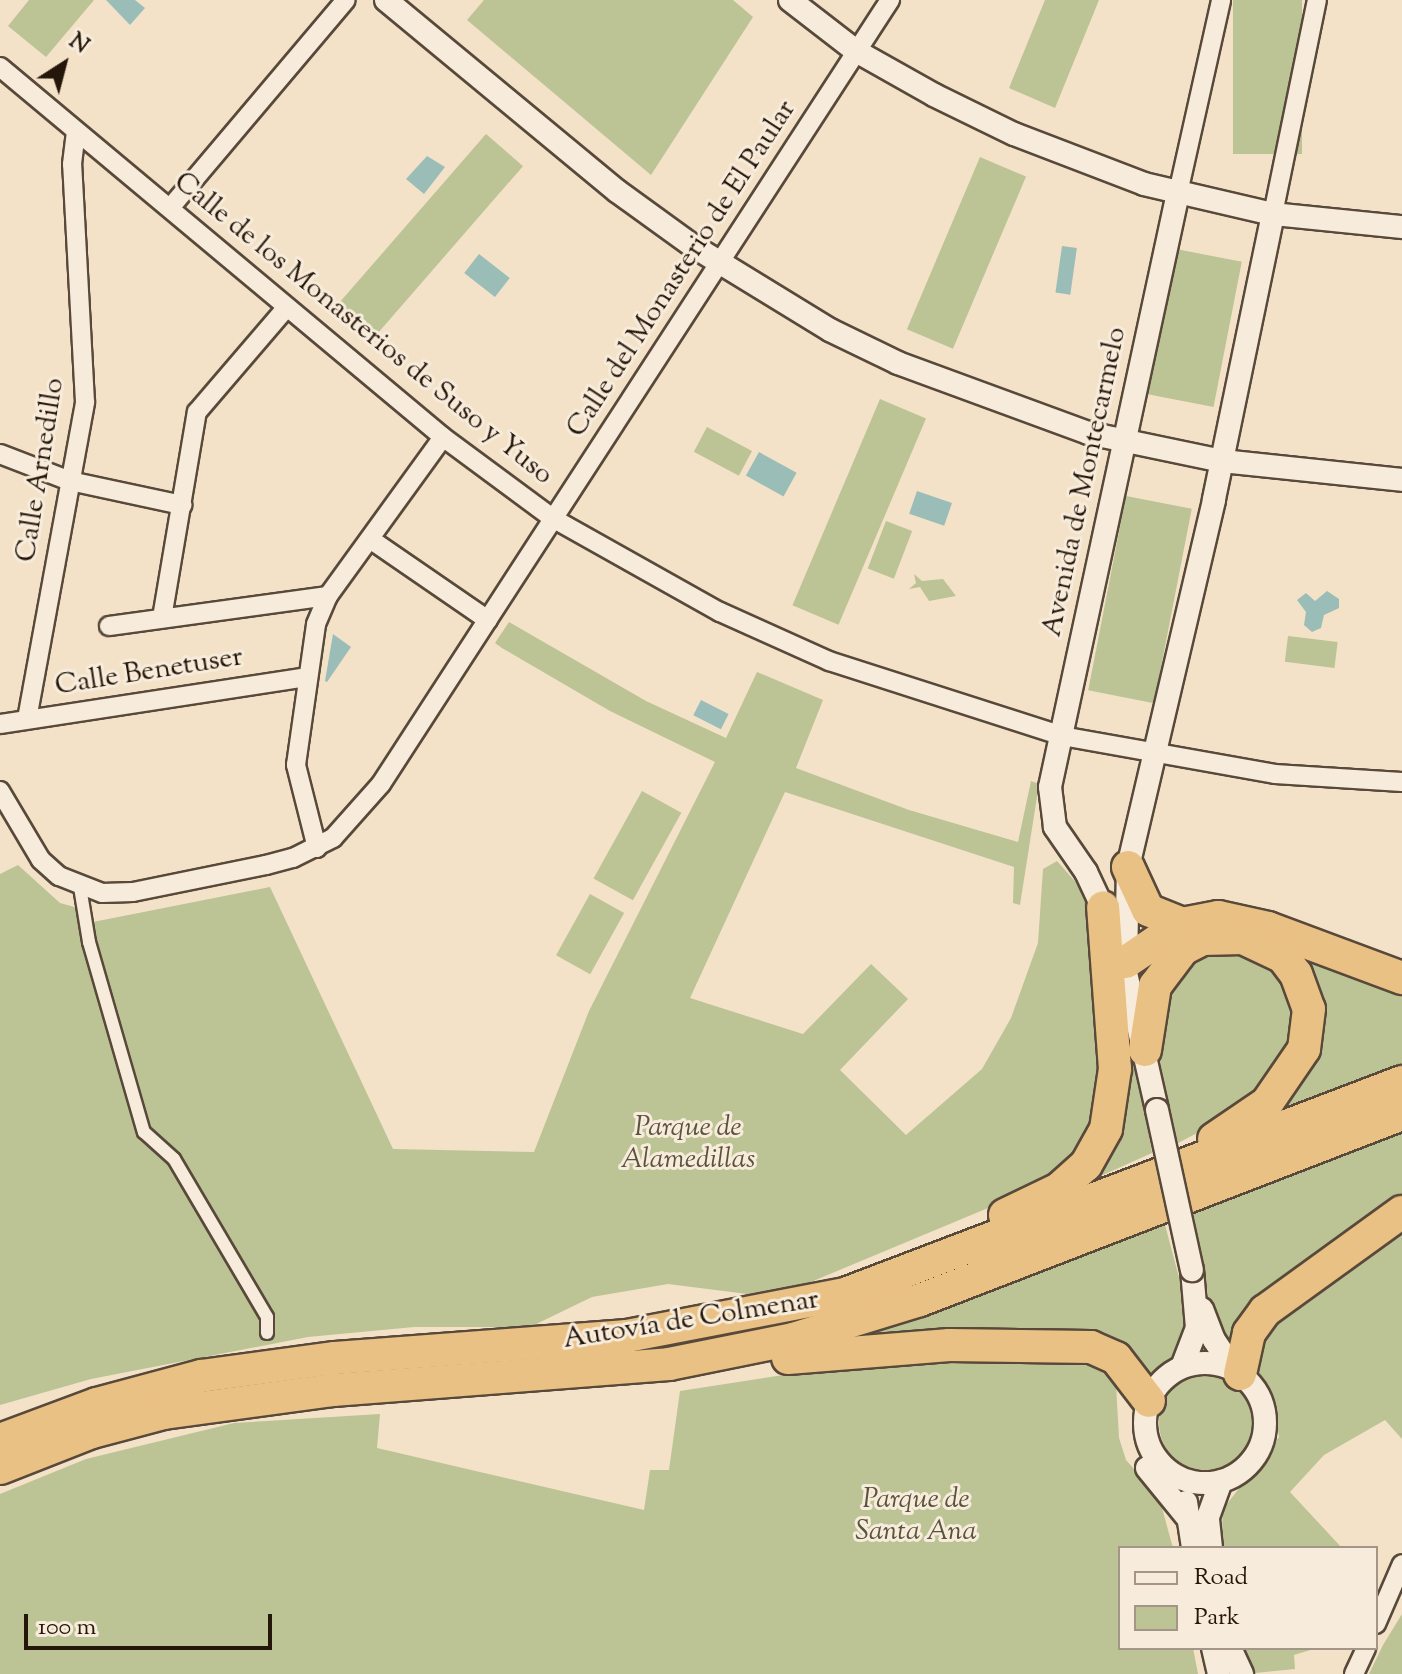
<!DOCTYPE html>
<html>
<head>
<meta charset="utf-8">
<style>
	body { margin:0 }
	#map { position:relative; width:1402px; height:1674px; overflow:hidden; background:#f3e2c8; font-family:"Sorts Mill Goudy",serif }
	div>[style] { position:absolute }
	.green>* { inset:0; background:#bcc395; transform-origin:0 0 }
	.round { border-radius:50% }
	.water>* { inset:0; background:#9bbdb7; transform-origin:0 0 }
	.roads { filter:drop-shadow(2px 0 #58493a) drop-shadow(-2px 0 #58493a) drop-shadow(0 2px #58493a) drop-shadow(0 -2px #58493a) }
	.pedestrian>* { height:12px; margin:-6px; padding:0 6px; transform-origin:6px; border-radius:6px; background:#f7ecdb }
	.minor>* { height:18px; margin:-9px; padding:0 9px; transform-origin:9px; border-radius:9px; background:#f7ecdb }
	.tertiary>* { height:22px; margin:-11px; padding:0 11px; transform-origin:11px; border-radius:11px; background:#f7ecdb }
	.tertiary>.ring { margin:-11px; padding:0; box-sizing:content-box; background:none; border:22px solid #f7ecdb; border-radius:50% }
	.motorway>* { height:32px; margin:-16px; padding:0 16px; transform-origin:16px; border-radius:16px; background:#eac184 }
	.bridges { filter:drop-shadow(2px 0 #58493a) drop-shadow(-2px 0 #58493a) drop-shadow(0 2px #58493a) drop-shadow(0 -2px #58493a) }
	.tertiary-bridge>* { height:22px; margin:-11px; padding:0 11px; transform-origin:11px; border-radius:11px; background:#f7ecdb }
	span { translate:-50% -50%; white-space:nowrap; text-align:center; line-height:1.15; -webkit-text-stroke:6px #f7ecdb; paint-order:stroke }
	.street-label { font-size:28px; color:#25160a }
	.park-label { font-size:28px; color:#5a533b; font-style:italic }
	.legend { position:absolute; left:1118px; top:1546px; width:260px; height:104px; box-sizing:border-box; background:#f7ecdb; border:2px solid #a39687; margin:0; padding:10px 14px; list-style:none; font-size:24px; color:#25160a }
	.legend li { display:flex; align-items:center; gap:16px; height:40px }
	.legend b { width:40px; border:2px solid #a39687 }
	.north { position:absolute; left:24px; top:24px; width:80px; height:80px; -webkit-text-stroke:6px #f7ecdb; paint-order:stroke; rotate:36deg; font-size:22px; font-weight:700; line-height:32px; text-align:center; color:#25160a }
	.north::after { content:''; display:block; margin:auto; width:28px; height:36px; background:#25160a; clip-path:polygon(50% 0,100% 100%,50% 72%,0 100%) }
	.scale { position:absolute; left:24px; top:1614px; width:248px; height:36px; box-sizing:border-box; border:4px solid #25160a; border-top:0; padding-left:10px; font-size:24px; line-height:28px; white-space:nowrap; color:#25160a; -webkit-text-stroke:6px #f7ecdb; paint-order:stroke }
</style>
</head>
<body>
<div id="map">
	<div class="green">
		<i style="clip-path:polygon(29px 0,94px 0,46px 57px,8px 26px)"></i>
		<i style="clip-path:polygon(484px 0,733px 0,753px 17px,651px 175px,467px 20px)"></i>
		<i style="clip-path:polygon(1045px 0,1099px 0,1055px 108px,1009px 88px)"></i>
		<i style="left:1233px;top:0;width:69px;height:154px"></i>
		<i style="left:486px;top:134px;width:49px;height:225px;rotate:41deg"></i>
		<i style="left:980px;top:157px;width:50px;height:187px;rotate:23deg"></i>
		<i style="left:1176px;top:249px;width:67px;height:148px;rotate:11deg"></i>
		<i style="left:880px;top:399px;width:50px;height:224px;rotate:23deg"></i>
		<i style="left:707px;top:427px;width:51px;height:28px;rotate:28deg"></i>
		<i style="left:1126px;top:496px;width:67px;height:198px;rotate:11deg"></i>
		<i style="left:886px;top:521px;width:28px;height:51px;rotate:21deg"></i>
		<i style="clip-path:polygon(914px 574px,922px 581px,943px 579px,956px 596px,929px 601px,920px 587px,909px 589px,916px 583px)"></i>
		<i style="clip-path:polygon(509px 622px,646px 701px,726px 738px,757px 672px,823px 700px,796px 768px,909px 810px,1018px 842px,1031px 781px,1039px 784px,1020px 905px,1013px 903px,1014px 867px,785px 792px,690px 998px,803px 1034px,871px 964px,908px 999px,840px 1070px,906px 1135px,982px 1069px,1011px 1018px,1038px 943px,1043px 869px,1057px 861px,1088px 896px,1107px 1054px,1086px 1150px,1050px 1182px,806px 1284px,755px 1295px,668px 1284px,592px 1297px,530px 1327px,414px 1327px,308px 1337px,91px 1379px,0 1405px,0 874px,18px 865px,60px 903px,92px 912px,93px 922px,270px 887px,393px 1149px,534px 1152px,589px 1011px,715px 762px,610px 711px,502px 648px,495px 643px)"></i>
		<i style="left:1288px;top:636px;width:50px;height:26px;rotate:7deg"></i>
		<i style="left:642px;top:791px;width:45px;height:100px;rotate:29deg"></i>
		<i style="left:590px;top:894px;width:39px;height:70px;rotate:29deg"></i>
		<i style="clip-path:polygon(1253px 950px,1297px 989px,1294px 1045px,1247px 1107px,1178px 1143px,1154px 1064px,1163px 987px,1199px 951px)"></i>
		<i style="clip-path:polygon(1297px 956px,1402px 988px,1402px 1064px,1272px 1115px,1295px 1084px)"></i>
		<i style="clip-path:polygon(1125px 1000px,1152px 1153px,1085px 1183px)"></i>
		<i style="clip-path:polygon(1402px 1127px,1402px 1202px,1265px 1300px,1230px 1343px,1221px 1338px,1212px 1318px,1193px 1211px)"></i>
		<i style="clip-path:polygon(1164px 1221px,1190px 1319px,1179px 1354px,1154px 1373px,1146px 1373px,1115px 1342px,853px 1339px)"></i>
		<i style="clip-path:polygon(1402px 1223px,1402px 1439px,1385px 1420px,1324px 1455px,1290px 1492px,1342px 1548px,1221px 1548px,1223px 1509px,1279px 1437px,1273px 1397px,1252px 1361px,1260px 1329px)"></i>
		<i style="clip-path:polygon(1084px 1356px,1116px 1384px,1119px 1438px,1126px 1460px,1159px 1497px,1173px 1548px,1120px 1548px,1120px 1648px,1193px 1648px,1198px 1674px,0 1674px,0 1494px,86px 1459px,234px 1423px,380px 1414px,377px 1448px,644px 1510px,650px 1470px,669px 1470px,680px 1391px,790px 1374px,833px 1358px)"></i>
		<i class="round" style="left:1159px;top:1376px;width:94px;height:94px"></i>
		<i style="clip-path:polygon(1402px 1614px,1402px 1674px,1369px 1674px,1383px 1645px)"></i>
		<i style="clip-path:polygon(1242px 1648px,1317px 1648px,1294px 1655px,1295px 1669px,1255px 1673px)"></i>
	</div>
	<div class="water">
		<i style="clip-path:polygon(106px 0,135px 0,145px 8px,130px 25px)"></i>
		<i style="clip-path:polygon(427px 156px,445px 167px,424px 194px,406px 179px)"></i>
		<i style="left:1062px;top:246px;width:15px;height:47px;rotate:8deg"></i>
		<i style="left:479px;top:254px;width:39px;height:24px;rotate:38deg"></i>
		<i style="left:759px;top:452px;width:43px;height:27px;rotate:29deg"></i>
		<i style="left:917px;top:491px;width:37px;height:24px;rotate:19deg"></i>
		<i style="clip-path:polygon(1327px 591px,1339px 599px,1339px 608px,1324px 615px,1321px 628px,1312px 632px,1304px 625px,1306px 612px,1297px 600px,1306px 593px,1315px 601px)"></i>
		<i style="clip-path:polygon(333px 634px,351px 647px,327px 682px,325px 681px)"></i>
		<i style="left:701px;top:700px;width:31px;height:17px;rotate:27deg"></i>
	</div>
	<div class="roads">
		<div class="pedestrian">
			<i style="left:80px;top:887px;width:56px;rotate:80.7deg"></i>
			<i style="left:89px;top:942px;width:198px;rotate:73.9deg"></i>
			<i style="left:144px;top:1132px;width:40px;rotate:42deg"></i>
			<i style="left:174px;top:1159px;width:183px;rotate:59.5deg"></i>
			<i style="left:267px;top:1317px;width:16px;rotate:90deg"></i>
		</div>
		<div class="minor">
			<i style="left:0;top:67px;width:577px;rotate:39.87deg"></i>
			<i style="left:443px;top:437px;width:138px;rotate:36.5deg"></i>
			<i style="left:554px;top:519px;width:190px;rotate:29.3deg"></i>
			<i style="left:720px;top:612px;width:120px;rotate:24.2deg"></i>
			<i style="left:829px;top:661px;width:245px;rotate:17.8deg"></i>
			<i style="left:1062px;top:736px;width:216px;rotate:10.1deg"></i>
			<i style="left:1275px;top:774px;width:127px;rotate:3.6deg"></i>
			<i style="left:1178px;top:193px;width:198px;rotate:-77.4deg"></i>
			<i style="left:170px;top:208px;width:272px;rotate:-49.8deg"></i>
			<i style="left:1273px;top:214px;width:218px;rotate:-78.4deg"></i>
			<i style="left:0;top:454px;width:75px;rotate:21.1deg"></i>
			<i style="left:70px;top:481px;width:115px;rotate:12.1deg"></i>
			<i style="left:370px;top:539px;width:143px;rotate:34.5deg"></i>
			<i style="left:162px;top:618px;width:209px;rotate:-80.4deg"></i>
			<i style="left:197px;top:412px;width:137px;rotate:-49.4deg"></i>
			<i style="left:109px;top:626px;width:221px;rotate:-7.8deg"></i>
			<i style="left:27px;top:719px;width:322px;rotate:-79.6deg"></i>
			<i style="left:85px;top:402px;width:238px;rotate:-93.1deg"></i>
			<i style="left:72px;top:164px;width:32px;rotate:-83deg"></i>
			<i style="left:0;top:724px;width:311px;rotate:-8.7deg"></i>
			<i style="left:0;top:791px;width:80px;rotate:59.3deg"></i>
			<i style="left:41px;top:860px;width:24px;rotate:42deg"></i>
			<i style="left:59px;top:876px;width:46px;rotate:21.6deg"></i>
			<i style="left:102px;top:893px;width:31px;rotate:-2deg"></i>
			<i style="left:133px;top:892px;width:136px;rotate:-11.5deg"></i>
			<i style="left:266px;top:865px;width:28px;rotate:-15deg"></i>
			<i style="left:293px;top:858px;width:45px;rotate:-26.6deg"></i>
			<i style="left:333px;top:838px;width:72px;rotate:-48.4deg"></i>
			<i style="left:381px;top:784px;width:935px;rotate:-57.01deg"></i>
			<i style="left:317px;top:848px;width:86px;rotate:-104.2deg"></i>
			<i style="left:296px;top:765px;width:142px;rotate:-81.9deg"></i>
			<i style="left:316px;top:624px;width:30px;rotate:-67deg"></i>
			<i style="left:328px;top:596px;width:196px;rotate:-54.1deg"></i>
			<i style="left:1376px;top:1624px;width:65px;rotate:-66.6deg"></i>
			<i style="left:1354px;top:1674px;width:29px;rotate:-65deg"></i>
		</div>
		<div class="tertiary">
			<i style="left:386px;top:0;width:300px;rotate:39.6deg"></i>
			<i style="left:617px;top:191px;width:94px;rotate:35.9deg"></i>
			<i style="left:693px;top:246px;width:161px;rotate:31.5deg"></i>
			<i style="left:830px;top:330px;width:76px;rotate:25.9deg"></i>
			<i style="left:898px;top:363px;width:202px;rotate:20.2deg"></i>
			<i style="left:1088px;top:433px;width:137px;rotate:11.8deg"></i>
			<i style="left:1222px;top:461px;width:181px;rotate:6deg"></i>
			<i style="left:790px;top:0;width:83px;rotate:37.7deg"></i>
			<i style="left:856px;top:51px;width:90px;rotate:29.4deg"></i>
			<i style="left:934px;top:95px;width:89px;rotate:26deg"></i>
			<i style="left:1014px;top:134px;width:139px;rotate:21deg"></i>
			<i style="left:1144px;top:184px;width:132px;rotate:13.1deg"></i>
			<i style="left:1273px;top:214px;width:130px;rotate:5.8deg"></i>
			<i style="left:1108px;top:919px;width:52px;rotate:-115.1deg"></i>
			<i style="left:1086px;top:872px;width:55px;rotate:-124.6deg"></i>
			<i style="left:1055px;top:827px;width:40px;rotate:-97.1deg"></i>
			<i style="left:1050px;top:787px;width:608px;rotate:-77.84deg"></i>
			<i style="left:1121px;top:951px;width:163px;rotate:77.2deg"></i>
			<i style="left:1126px;top:962px;width:95px;rotate:-88.8deg"></i>
			<i style="left:1128px;top:867px;width:378px;rotate:-76.8deg"></i>
			<i style="left:1214px;top:499px;width:291px;rotate:-78.3deg"></i>
			<i style="left:1202px;top:1309px;width:33px;rotate:69deg"></i>
			<i style="left:1214px;top:1340px;width:36px;rotate:56deg"></i>
			<i class="ring" style="left:1145px;top:1363px;width:98px;height:98px"></i>
			<i style="left:1182px;top:1367px;width:42px;rotate:-69deg"></i>
			<i style="left:1197px;top:1328px;width:58px;rotate:-94.9deg"></i>
			<i style="left:1147px;top:1468px;width:62px;rotate:50.9deg"></i>
			<i style="left:1186px;top:1502px;width:47px;rotate:81.3deg"></i>
			<i style="left:1211px;top:1548px;width:31px;rotate:-96deg"></i>
			<i style="left:1208px;top:1517px;width:38px;rotate:-70deg"></i>
			<i style="left:1213px;top:1648px;width:27px;rotate:77deg"></i>
			<i style="left:1230px;top:1648px;width:29px;rotate:65deg"></i>
		</div>
		<div class="motorway">
			<i style="left:1128px;top:867px;width:47px;rotate:65.1deg"></i>
			<i style="left:1148px;top:910px;width:37px;rotate:22deg"></i>
			<i style="left:1126px;top:962px;width:68px;rotate:-34.2deg"></i>
			<i style="left:1182px;top:924px;width:37px;rotate:-11deg"></i>
			<i style="left:1218px;top:917px;width:51px;rotate:12.4deg"></i>
			<i style="left:1268px;top:928px;width:143px;rotate:20.5deg"></i>
			<i style="left:1145px;top:1050px;width:65px;rotate:-81.1deg"></i>
			<i style="left:1155px;top:986px;width:46px;rotate:-52.9deg"></i>
			<i style="left:1183px;top:949px;width:22px;rotate:-27deg"></i>
			<i style="left:1203px;top:939px;width:40px;rotate:-1.4deg"></i>
			<i style="left:1243px;top:938px;width:44px;rotate:25.4deg"></i>
			<i style="left:1283px;top:957px;width:21px;rotate:53deg"></i>
			<i style="left:1296px;top:974px;width:37px;rotate:70deg"></i>
			<i style="left:1309px;top:1009px;width:40px;rotate:97.1deg"></i>
			<i style="left:1304px;top:1049px;width:65px;rotate:124.4deg"></i>
			<i style="left:1267px;top:1103px;width:64px;rotate:145.8deg"></i>
			<i style="left:1005px;top:1215px;width:60px;rotate:-25.7deg"></i>
			<i style="left:1059px;top:1189px;width:36px;rotate:-42deg"></i>
			<i style="left:1086px;top:1165px;width:41px;rotate:-60.9deg"></i>
			<i style="left:1106px;top:1129px;width:61px;rotate:-81.5deg"></i>
			<i style="left:1115px;top:1069px;width:162px;rotate:-94.2deg"></i>
			<i style="left:788px;top:1358px;width:162px;rotate:-4.6deg"></i>
			<i style="left:949px;top:1345px;width:142px;rotate:0.8deg"></i>
			<i style="left:1091px;top:1347px;width:27px;rotate:24deg"></i>
			<i style="left:1116px;top:1358px;width:54px;rotate:52.5deg"></i>
			<i style="left:1240px;top:1374px;width:42px;rotate:-77.6deg"></i>
			<i style="left:1249px;top:1333px;width:27px;rotate:-54deg"></i>
			<i style="left:1265px;top:1311px;width:169px;rotate:-35.9deg"></i>
			<i style="left:0;top:1440px;width:103px;rotate:-20.4deg"></i>
			<i style="left:97px;top:1404px;width:108px;rotate:-15.1deg"></i>
			<i style="left:201px;top:1376px;width:135px;rotate:-7.7deg"></i>
			<i style="left:335px;top:1358px;width:293px;rotate:-4.3deg"></i>
			<i style="left:627px;top:1336px;width:222px;rotate:-10.9deg"></i>
			<i style="left:845px;top:1294px;width:596px;rotate:-20.84deg"></i>
			<i style="left:0;top:1468px;width:99px;rotate:-21.4deg"></i>
			<i style="left:92px;top:1432px;width:74px;rotate:-14.8deg"></i>
			<i style="left:164px;top:1413px;width:171px;rotate:-7.8deg"></i>
			<i style="left:333px;top:1390px;width:337px;rotate:-4.4deg"></i>
			<i style="left:669px;top:1364px;width:126px;rotate:-11.4deg"></i>
			<i style="left:793px;top:1339px;width:133px;rotate:-17.1deg"></i>
			<i style="left:920px;top:1300px;width:517px;rotate:-21.1deg"></i>
		</div>
	</div>
	<div class="bridges">
		<div class="tertiary-bridge">
			<i style="left:1157px;top:1110px;width:164px;rotate:77.7deg"></i>
		</div>
	</div>
	<div class="street-label">
		<span style="left:682px;top:269px;rotate:-57deg">Calle del Monasterio de El Paular</span>
		<span style="left:363px;top:329px;rotate:39deg">Calle de los Monasterios de Suso y Yuso</span>
		<span style="left:41px;top:470px;rotate:-81deg">Calle Arnedillo</span>
		<span style="left:1085px;top:482px;rotate:-78deg">Avenida de Montecarmelo</span>
		<span style="left:149px;top:672px;rotate:-9deg">Calle Benetuser</span>
		<span style="left:691px;top:1320px;rotate:-9deg">Autovía de Colmenar</span>
	</div>
	<div class="park-label">
		<span style="left:688px;top:1144px">Parque de<br>Alamedillas</span>
		<span style="left:916px;top:1516px">Parque de<br>Santa Ana</span>
	</div>
	<ul class="legend">
	<li><b style="height:10px;background:#f7ecdb"></b>Road</li>
	<li><b style="height:22px;background:#bcc395"></b>Park</li>
	</ul>
	<div class="north">N</div>
	<div class="scale">100 m</div>
</div>
</body>
</html>
